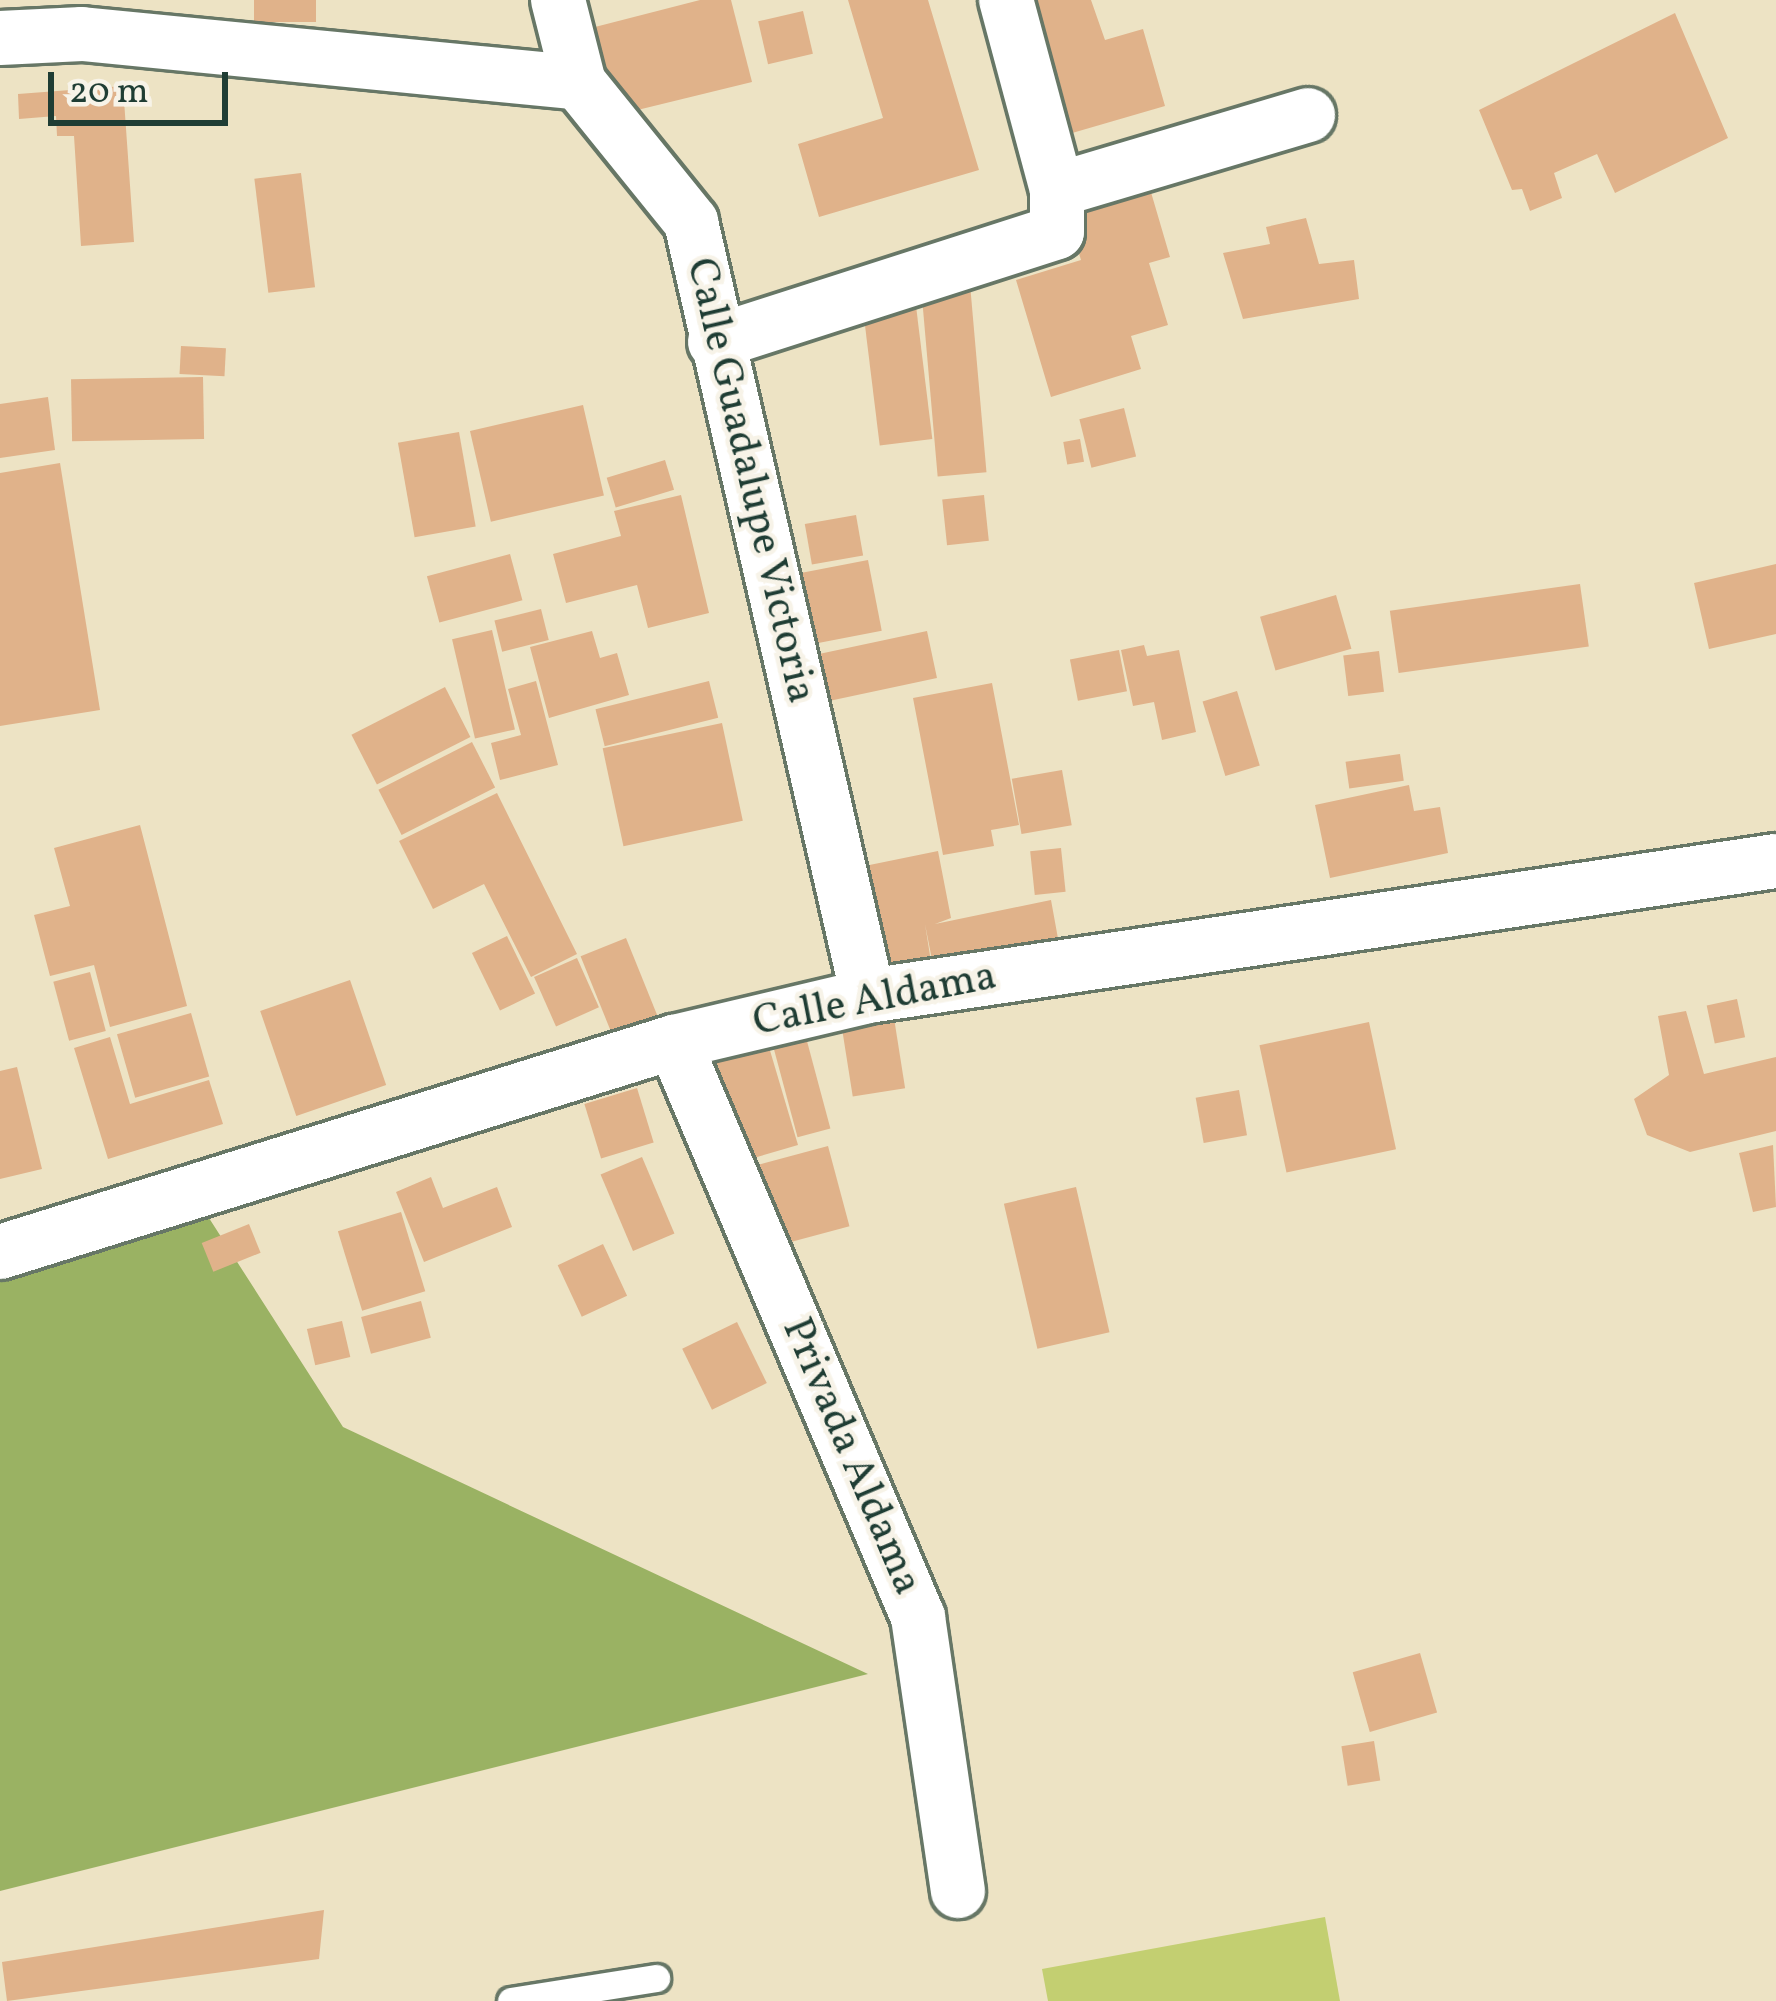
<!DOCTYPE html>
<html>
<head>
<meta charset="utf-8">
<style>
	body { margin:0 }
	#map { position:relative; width:1776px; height:2001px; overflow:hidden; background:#ede3c4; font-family:Vollkorn,serif }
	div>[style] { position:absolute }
	.green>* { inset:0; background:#c3cf71 }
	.forest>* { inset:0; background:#9ab263 }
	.building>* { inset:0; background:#e0b28a; transform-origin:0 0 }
	.roads { filter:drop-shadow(3px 0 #677766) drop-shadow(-3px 0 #677766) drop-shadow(0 3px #677766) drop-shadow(0 -3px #677766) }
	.service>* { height:27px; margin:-13.5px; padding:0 13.5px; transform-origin:13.5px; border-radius:13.5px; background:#fff }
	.minor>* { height:54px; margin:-27px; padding:0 27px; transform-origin:27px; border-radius:27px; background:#fff }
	span { translate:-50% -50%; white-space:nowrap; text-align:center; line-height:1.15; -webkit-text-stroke:9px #f7f3e8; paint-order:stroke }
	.street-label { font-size:42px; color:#1f3d34 }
	.scale { position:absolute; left:48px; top:72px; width:180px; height:54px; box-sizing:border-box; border:6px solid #1f3d34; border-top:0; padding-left:15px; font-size:36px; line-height:42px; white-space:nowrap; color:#1f3d34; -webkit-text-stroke:9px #f7f3e8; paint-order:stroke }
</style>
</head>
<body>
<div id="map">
	<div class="green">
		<i style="clip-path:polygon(1325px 1917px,1340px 2001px,1048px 2001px,1042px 1969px)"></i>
	</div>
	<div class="forest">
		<i style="clip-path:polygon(200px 1204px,343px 1427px,868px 1674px,0 1891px,0 1269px)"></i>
	</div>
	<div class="building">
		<i style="left:254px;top:0;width:62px;height:22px"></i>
		<i style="clip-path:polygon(700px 0,731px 0,752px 82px,617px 115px,595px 27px)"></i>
		<i style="clip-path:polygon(848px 0,928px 0,979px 170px,819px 217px,798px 144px,883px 118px)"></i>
		<i style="clip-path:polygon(1015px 0,1091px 0,1105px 40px,1143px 29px,1165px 106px,1055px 138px)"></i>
		<i style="left:803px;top:11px;width:44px;height:46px;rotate:77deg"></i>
		<i style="clip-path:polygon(1675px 13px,1728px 138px,1615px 193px,1597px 154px,1554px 173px,1562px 198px,1530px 211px,1522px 189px,1512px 190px,1479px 110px)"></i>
		<i style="clip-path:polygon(123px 86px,134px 242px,81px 246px,74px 136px,57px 136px,56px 116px,19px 119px,18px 94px)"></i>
		<i style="left:301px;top:173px;width:115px;height:47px;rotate:83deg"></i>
		<i style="clip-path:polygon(1148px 182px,1170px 257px,1149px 263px,1168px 325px,1131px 336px,1141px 369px,1051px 397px,1016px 280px,1081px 260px,1065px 208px)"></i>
		<i style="clip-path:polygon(1306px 218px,1319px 264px,1354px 260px,1359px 299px,1243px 319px,1223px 253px,1270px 244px,1266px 227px)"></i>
		<i style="left:970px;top:284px;width:189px;height:49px;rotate:85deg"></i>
		<i style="left:916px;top:306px;width:134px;height:53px;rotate:83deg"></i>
		<i style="left:181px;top:346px;width:45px;height:28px;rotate:3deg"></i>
		<i style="left:203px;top:377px;width:62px;height:132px;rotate:89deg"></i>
		<i style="clip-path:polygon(48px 397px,55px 450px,0 458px,0 404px)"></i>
		<i style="left:583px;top:405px;width:93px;height:116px;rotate:77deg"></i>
		<i style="left:1124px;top:408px;width:50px;height:46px;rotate:76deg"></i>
		<i style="left:459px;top:432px;width:96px;height:62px;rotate:80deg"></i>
		<i style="left:1080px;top:439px;width:23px;height:17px;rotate:80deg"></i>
		<i style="left:665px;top:460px;width:31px;height:61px;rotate:73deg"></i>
		<i style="clip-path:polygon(60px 463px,100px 710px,0 726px,0 473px)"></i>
		<i style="clip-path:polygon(681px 495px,709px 613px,648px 628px,637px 585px,566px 603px,553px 554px,621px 536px,614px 511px)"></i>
		<i style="left:984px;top:495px;width:46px;height:42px;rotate:84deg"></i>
		<i style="left:856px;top:515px;width:41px;height:52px;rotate:80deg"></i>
		<i style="left:510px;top:554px;width:48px;height:86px;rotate:75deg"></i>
		<i style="left:868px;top:560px;width:72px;height:87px;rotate:79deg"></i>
		<i style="clip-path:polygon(1776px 564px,1776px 634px,1709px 649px,1694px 583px)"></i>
		<i style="left:1580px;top:584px;width:63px;height:192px;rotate:82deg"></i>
		<i style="left:1336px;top:595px;width:56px;height:79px;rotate:74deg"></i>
		<i style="left:541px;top:609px;width:32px;height:48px;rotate:76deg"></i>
		<i style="left:492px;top:630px;width:102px;height:41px;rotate:77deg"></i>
		<i style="clip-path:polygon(592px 631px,600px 658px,617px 653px,629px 695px,549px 718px,530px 647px)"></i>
		<i style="left:927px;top:631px;width:48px;height:132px;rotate:78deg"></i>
		<i style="clip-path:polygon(1144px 645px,1147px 656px,1179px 650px,1196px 732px,1162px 740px,1154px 702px,1133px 706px,1121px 650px)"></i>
		<i style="left:1119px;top:650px;width:42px;height:50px;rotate:79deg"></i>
		<i style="left:1379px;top:651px;width:41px;height:36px;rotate:83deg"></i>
		<i style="clip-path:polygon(536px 681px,558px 765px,500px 780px,491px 743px,521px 735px,508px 689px)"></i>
		<i style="left:709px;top:681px;width:38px;height:117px;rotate:76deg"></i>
		<i style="clip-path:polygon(992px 683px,1019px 825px,991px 830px,994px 846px,943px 855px,913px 698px)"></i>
		<i style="left:445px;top:687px;width:56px;height:105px;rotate:63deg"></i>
		<i style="left:1237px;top:691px;width:78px;height:36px;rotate:73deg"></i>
		<i style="left:722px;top:723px;width:100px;height:122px;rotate:78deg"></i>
		<i style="left:472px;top:742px;width:51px;height:105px;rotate:63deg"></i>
		<i style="left:1400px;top:754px;width:27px;height:55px;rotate:82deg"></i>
		<i style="left:1062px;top:770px;width:56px;height:51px;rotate:80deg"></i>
		<i style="clip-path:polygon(1409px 785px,1414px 811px,1440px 807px,1448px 853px,1330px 878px,1315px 805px)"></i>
		<i style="clip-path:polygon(497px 793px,577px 954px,531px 977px,484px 884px,433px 909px,399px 841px)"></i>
		<i style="clip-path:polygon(140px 825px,187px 1006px,110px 1027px,94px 965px,50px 976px,34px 915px,70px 906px,54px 848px)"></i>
		<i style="left:1061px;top:848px;width:44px;height:31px;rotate:84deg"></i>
		<i style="clip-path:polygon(938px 851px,951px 918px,935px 924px,1051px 900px,1059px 944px,934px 970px,925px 924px,932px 968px,891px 978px,845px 870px)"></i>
		<i style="left:507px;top:936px;width:64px;height:39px;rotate:64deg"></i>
		<i style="left:626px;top:938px;width:87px;height:49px;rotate:68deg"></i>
		<i style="left:577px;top:958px;width:54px;height:47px;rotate:66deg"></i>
		<i style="left:90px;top:972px;width:61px;height:38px;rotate:75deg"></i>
		<i style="left:350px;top:980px;width:111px;height:95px;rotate:71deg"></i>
		<i style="left:1737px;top:999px;width:39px;height:31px;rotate:78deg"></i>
		<i style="clip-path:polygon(1686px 1011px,1704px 1074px,1776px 1057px,1776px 1131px,1690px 1152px,1647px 1135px,1634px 1099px,1669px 1075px,1658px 1016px)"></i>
		<i style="left:191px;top:1013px;width:66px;height:77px;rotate:74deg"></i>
		<i style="left:894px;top:1018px;width:71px;height:53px;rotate:81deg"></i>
		<i style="left:1369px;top:1022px;width:130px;height:112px;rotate:78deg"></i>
		<i style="left:804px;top:1030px;width:102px;height:34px;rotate:75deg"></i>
		<i style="clip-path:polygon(110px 1037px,130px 1104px,209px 1080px,223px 1124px,108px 1159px,74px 1048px)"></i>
		<i style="clip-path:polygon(766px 1037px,798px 1145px,730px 1165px,683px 1060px)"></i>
		<i style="clip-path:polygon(17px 1067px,42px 1169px,0 1179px,0 1071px)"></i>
		<i style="left:637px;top:1088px;width:57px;height:55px;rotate:73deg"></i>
		<i style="left:1239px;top:1090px;width:46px;height:44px;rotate:80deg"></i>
		<i style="clip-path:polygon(1773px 1145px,1776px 1207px,1753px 1212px,1739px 1153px)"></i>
		<i style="left:828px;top:1146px;width:83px;height:80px;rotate:75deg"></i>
		<i style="left:642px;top:1157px;width:83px;height:45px;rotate:67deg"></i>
		<i style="clip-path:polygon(431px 1177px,443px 1208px,497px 1187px,512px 1227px,424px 1262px,396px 1192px)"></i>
		<i style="left:1076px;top:1187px;width:149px;height:74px;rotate:77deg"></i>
		<i style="left:401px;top:1212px;width:83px;height:66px;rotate:73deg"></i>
		<i style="left:249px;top:1224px;width:31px;height:51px;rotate:68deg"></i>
		<i style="left:747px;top:1226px;width:66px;height:26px;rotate:67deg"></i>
		<i style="left:603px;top:1244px;width:57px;height:50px;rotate:65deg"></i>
		<i style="left:421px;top:1301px;width:38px;height:62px;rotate:75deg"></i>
		<i style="left:342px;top:1321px;width:37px;height:36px;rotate:77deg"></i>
		<i style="left:737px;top:1322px;width:68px;height:61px;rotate:64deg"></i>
		<i style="left:1420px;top:1653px;width:62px;height:70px;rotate:74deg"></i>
		<i style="left:1374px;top:1741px;width:40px;height:33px;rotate:81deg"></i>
		<i style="clip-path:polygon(324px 1910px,319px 1959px,7px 2001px,2px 1962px)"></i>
	</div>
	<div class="roads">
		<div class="service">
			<i style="left:511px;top:2001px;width:147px;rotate:-9deg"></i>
		</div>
		<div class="minor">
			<i style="left:558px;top:0;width:86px;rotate:75.8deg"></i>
			<i style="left:579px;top:83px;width:179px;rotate:51.1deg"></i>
			<i style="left:691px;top:222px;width:794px;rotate:77.12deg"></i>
			<i style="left:0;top:38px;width:82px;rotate:-2.8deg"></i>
			<i style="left:82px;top:34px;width:499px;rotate:5.6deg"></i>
			<i style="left:1057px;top:190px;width:262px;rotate:-16.6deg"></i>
			<i style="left:715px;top:342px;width:359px;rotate:-17.8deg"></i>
			<i style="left:1057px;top:232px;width:42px;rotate:-90deg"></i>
			<i style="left:1057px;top:190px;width:197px;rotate:-105deg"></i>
			<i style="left:674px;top:1042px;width:625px;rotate:67.01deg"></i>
			<i style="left:918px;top:1617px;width:277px;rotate:81.7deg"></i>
			<i style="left:0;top:1252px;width:706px;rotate:-17.31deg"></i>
			<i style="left:674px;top:1042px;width:199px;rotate:-13.3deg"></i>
			<i style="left:868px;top:996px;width:918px;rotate:-8.46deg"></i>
		</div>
	</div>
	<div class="street-label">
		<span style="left:749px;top:481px;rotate:77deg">Calle Guadalupe Victoria</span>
		<span style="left:875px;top:1001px;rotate:-11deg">Calle Aldama</span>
		<span style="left:850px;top:1457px;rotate:67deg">Privada Aldama</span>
	</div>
	<div class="scale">20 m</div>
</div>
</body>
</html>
